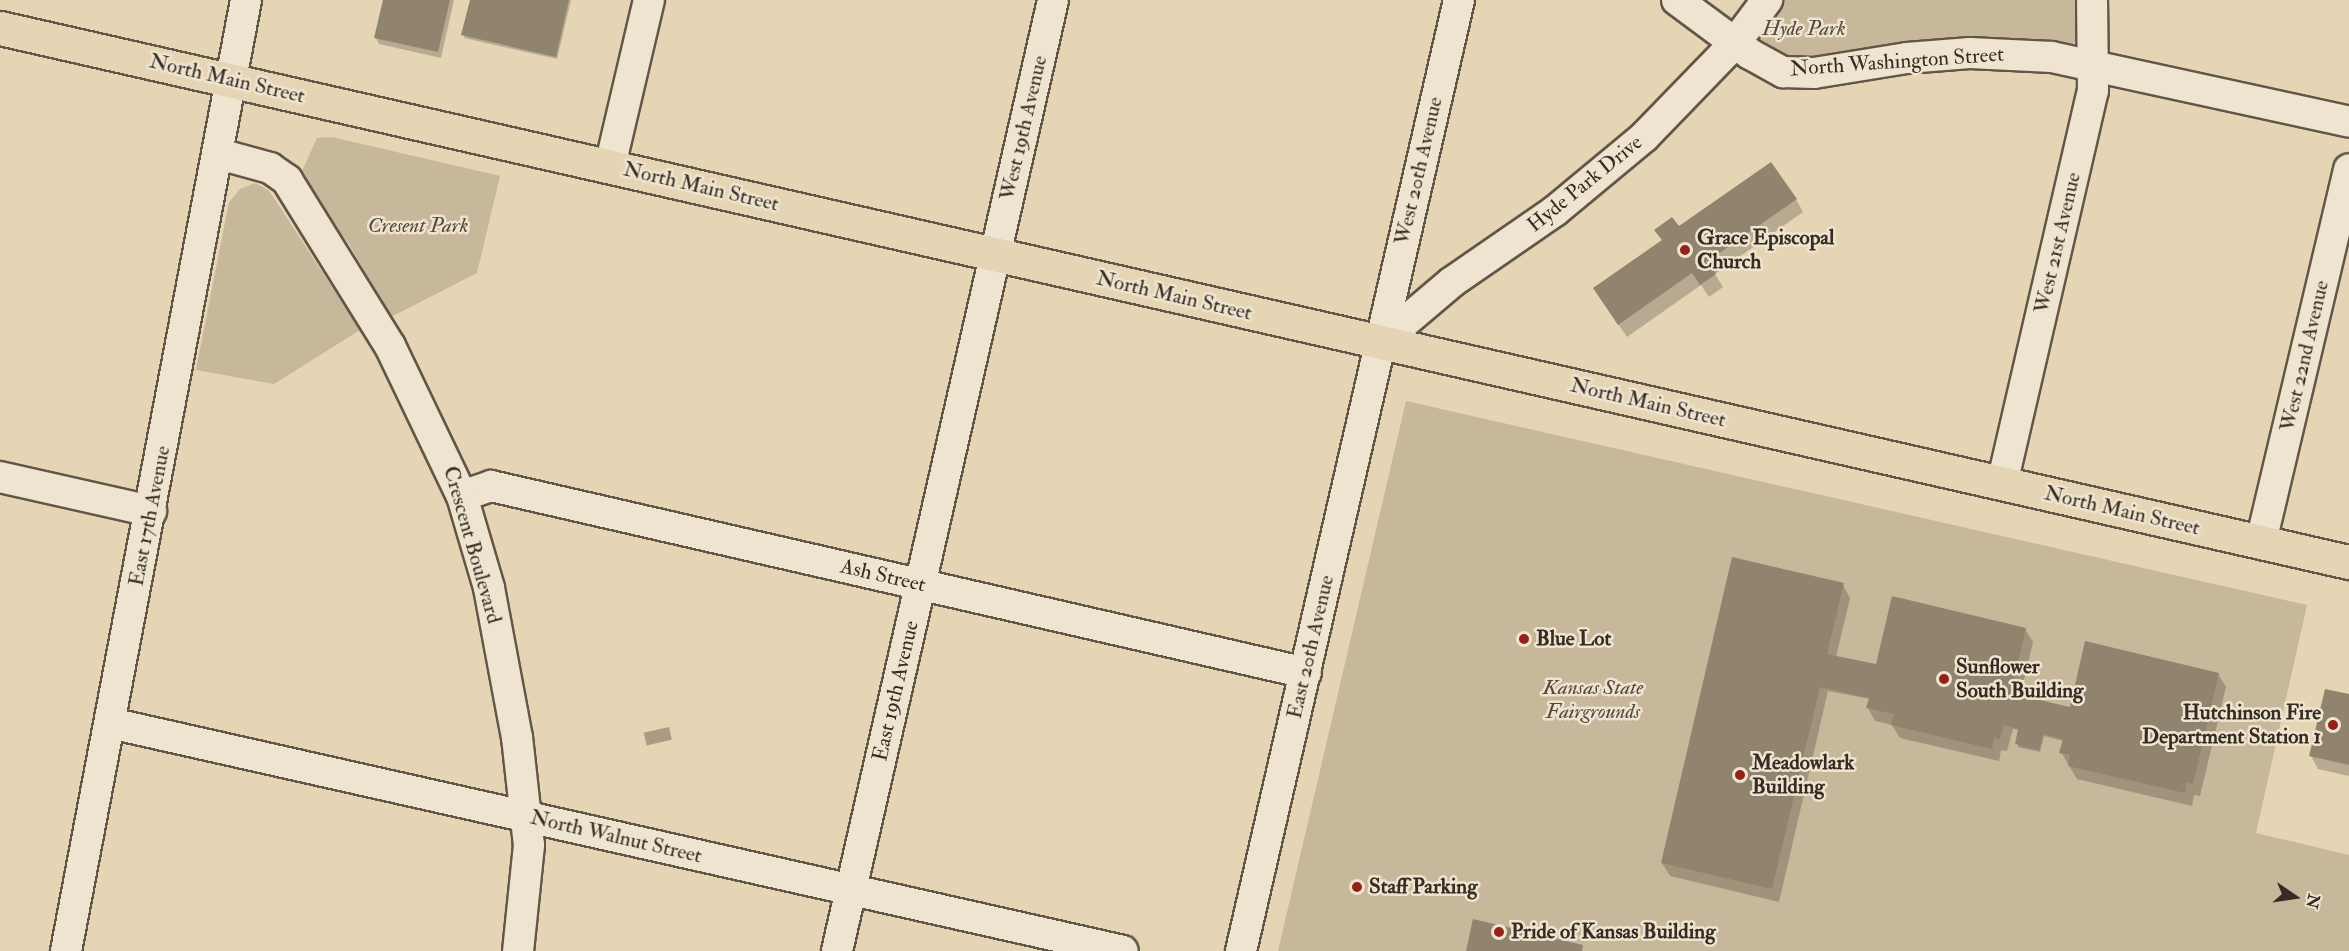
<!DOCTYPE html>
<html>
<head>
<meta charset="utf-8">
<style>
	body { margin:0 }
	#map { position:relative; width:2349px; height:951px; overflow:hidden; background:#e5d5b5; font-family:"IM FELL Double Pica",serif }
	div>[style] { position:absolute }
	.green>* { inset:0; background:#c7b89c }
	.water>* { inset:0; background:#aa9c84; transform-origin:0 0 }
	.shadow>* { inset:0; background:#0003 }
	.building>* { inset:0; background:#91846f }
	.roads { filter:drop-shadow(2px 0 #625648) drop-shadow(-2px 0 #625648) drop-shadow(0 2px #625648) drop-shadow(0 -2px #625648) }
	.minor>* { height:30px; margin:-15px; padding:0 15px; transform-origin:15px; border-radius:15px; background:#eee4cf }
	.major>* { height:33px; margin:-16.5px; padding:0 16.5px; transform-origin:16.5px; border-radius:16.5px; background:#e5d5b5 }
	.dots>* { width:16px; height:16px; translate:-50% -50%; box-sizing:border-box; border:3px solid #eee4cf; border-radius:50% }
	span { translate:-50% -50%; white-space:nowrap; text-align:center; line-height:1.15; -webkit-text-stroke:5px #eee4cf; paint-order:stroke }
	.park-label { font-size:21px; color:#54483c; font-style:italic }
	.street-label { font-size:21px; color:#372c24 }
	.poi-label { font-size:21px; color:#372c24; font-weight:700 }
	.left { translate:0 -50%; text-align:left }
	.right { translate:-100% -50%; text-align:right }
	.north { position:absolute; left:2265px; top:867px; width:60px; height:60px; -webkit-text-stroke:4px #eee4cf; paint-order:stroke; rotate:103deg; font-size:16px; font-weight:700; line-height:24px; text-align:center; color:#372c24 }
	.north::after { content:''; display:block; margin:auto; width:21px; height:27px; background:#372c24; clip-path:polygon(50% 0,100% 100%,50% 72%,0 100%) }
</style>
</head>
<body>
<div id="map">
	<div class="green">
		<i style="clip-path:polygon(1784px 0,2081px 0,2081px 38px,2067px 48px,2058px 47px,2053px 41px,1995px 37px,1938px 39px,1792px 59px,1774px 55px,1761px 40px,1764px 26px)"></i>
		<i style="clip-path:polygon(332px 137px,500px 176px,477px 273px,391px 317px,349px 244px,297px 182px,317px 138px)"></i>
		<i style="clip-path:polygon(255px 183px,268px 190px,276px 201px,360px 330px,274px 384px,196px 370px,229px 202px,240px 189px)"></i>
		<i style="clip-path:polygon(1406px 401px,2307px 605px,2256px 833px,2349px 855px,2349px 951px,1278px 951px)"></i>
	</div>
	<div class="water">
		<i style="left:669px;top:727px;width:13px;height:26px;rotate:77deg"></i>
	</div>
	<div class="shadow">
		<i style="clip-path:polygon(385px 0,454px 0,441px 58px,379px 44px,376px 38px)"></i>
		<i style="clip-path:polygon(471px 0,571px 0,557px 59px,464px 38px)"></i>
		<i style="clip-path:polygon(1796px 199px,1803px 212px,1715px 274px,1723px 287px,1709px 297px,1701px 285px,1627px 337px,1594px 289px,1679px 229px)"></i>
		<i style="clip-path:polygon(1843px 585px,1850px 598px,1836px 657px,1875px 666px,2025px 629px,2033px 642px,2020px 697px,2069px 709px,2218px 674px,2226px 687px,2200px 796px,2194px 795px,2192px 806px,2077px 779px,2061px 752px,2064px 741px,2044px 736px,2040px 752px,2018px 747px,2019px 730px,2013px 729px,2007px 751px,2001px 750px,1999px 761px,1900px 738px,1892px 725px,1875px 721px,1868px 708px,1870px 699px,1828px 691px,1779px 902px,1670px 876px,1662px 863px)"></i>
		<i style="clip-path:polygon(2349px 696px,2349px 776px,2318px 769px,2311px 756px)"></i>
	</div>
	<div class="building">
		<i style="clip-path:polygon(383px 0,450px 0,438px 52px,374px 38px)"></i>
		<i style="clip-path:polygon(470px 0,569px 0,556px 57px,461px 35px)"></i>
		<i style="clip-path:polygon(1771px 162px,1797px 199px,1708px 261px,1716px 274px,1700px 285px,1692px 273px,1618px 325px,1593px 288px,1662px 240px,1654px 230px,1672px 217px,1679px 226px)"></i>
		<i style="clip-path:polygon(1732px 557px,1844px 583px,1827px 654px,1876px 664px,1892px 596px,2026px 628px,2011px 693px,2044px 701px,2070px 707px,2085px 641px,2219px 673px,2193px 784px,2187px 782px,2185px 793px,2068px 766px,2070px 755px,2059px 753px,2063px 739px,2043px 734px,2039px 750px,2015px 744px,2018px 729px,2004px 725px,2000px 739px,1994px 738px,1992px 749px,1891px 725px,1894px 714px,1866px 708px,1869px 698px,1820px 687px,1772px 889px,1661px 863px)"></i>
		<i style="clip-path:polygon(2325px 689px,2349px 694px,2349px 765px,2309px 756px)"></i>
		<i style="clip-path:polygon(1473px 919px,1583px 945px,1582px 951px,1466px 951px)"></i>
	</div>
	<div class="roads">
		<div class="minor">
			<i style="left:1677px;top:0;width:91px;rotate:36.5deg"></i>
			<i style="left:1750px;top:54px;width:38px;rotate:29deg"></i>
			<i style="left:1783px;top:72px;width:31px;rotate:2deg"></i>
			<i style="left:1814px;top:73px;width:94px;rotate:-9.2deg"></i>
			<i style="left:1907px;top:58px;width:63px;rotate:-4.5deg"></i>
			<i style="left:1970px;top:53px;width:82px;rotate:2.8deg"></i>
			<i style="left:2052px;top:57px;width:304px;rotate:12.3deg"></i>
			<i style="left:219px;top:154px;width:53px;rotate:15.4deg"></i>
			<i style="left:270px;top:168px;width:21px;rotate:35deg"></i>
			<i style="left:287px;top:180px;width:195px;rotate:58.2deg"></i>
			<i style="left:390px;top:346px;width:166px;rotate:64.4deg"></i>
			<i style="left:462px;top:496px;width:96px;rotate:73.6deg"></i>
			<i style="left:489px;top:588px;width:152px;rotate:79.4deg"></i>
			<i style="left:517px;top:737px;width:109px;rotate:83.7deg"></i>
			<i style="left:529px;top:845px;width:107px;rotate:95.9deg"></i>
			<i style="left:610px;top:166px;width:171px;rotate:-76.8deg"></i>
			<i style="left:1380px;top:343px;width:94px;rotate:-40.3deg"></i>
			<i style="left:1452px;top:282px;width:125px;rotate:-34.6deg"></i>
			<i style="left:1555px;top:211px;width:116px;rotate:-39.7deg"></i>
			<i style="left:1644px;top:137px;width:131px;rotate:-45.9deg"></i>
			<i style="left:1735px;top:43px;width:54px;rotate:-53.3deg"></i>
			<i style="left:0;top:477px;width:155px;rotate:12.7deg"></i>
			<i style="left:2002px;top:484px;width:403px;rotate:-77deg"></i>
			<i style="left:2093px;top:91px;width:91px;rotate:-90.6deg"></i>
			<i style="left:462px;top:496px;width:31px;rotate:-19deg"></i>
			<i style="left:491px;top:486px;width:836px;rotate:12.92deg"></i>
			<i style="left:2261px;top:542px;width:383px;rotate:-76.7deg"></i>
			<i style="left:110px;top:723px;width:1038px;rotate:12.68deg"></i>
			<i style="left:66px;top:951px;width:968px;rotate:-79.28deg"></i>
			<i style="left:837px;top:951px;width:975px;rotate:-77.2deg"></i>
			<i style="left:1241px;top:951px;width:976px;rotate:-77.09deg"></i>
		</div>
		<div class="major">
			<i style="left:0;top:28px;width:2409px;rotate:12.81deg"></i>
		</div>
	</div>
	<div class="dots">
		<i style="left:1685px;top:250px;background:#8f2418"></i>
		<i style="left:1524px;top:639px;background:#8f2418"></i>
		<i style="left:1944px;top:679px;background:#8f2418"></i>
		<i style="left:2333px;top:725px;background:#8f2418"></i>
		<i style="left:1740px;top:775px;background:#8f2418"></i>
		<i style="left:1357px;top:887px;background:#8f2418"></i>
		<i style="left:1499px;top:932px;background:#8f2418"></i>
	</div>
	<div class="park-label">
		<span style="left:1804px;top:29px">Hyde Park</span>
		<span style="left:418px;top:226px">Cresent Park</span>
		<span style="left:1593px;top:700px">Kansas State<br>Fairgrounds</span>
	</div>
	<div class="street-label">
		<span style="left:1897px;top:62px;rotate:-4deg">North Washington Street</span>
		<span style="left:227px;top:79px;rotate:13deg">North Main Street</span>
		<span style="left:1024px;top:128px;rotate:-77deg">West 19th Avenue</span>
		<span style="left:1419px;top:171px;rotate:-77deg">West 20th Avenue</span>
		<span style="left:1585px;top:184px;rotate:-39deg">Hyde Park Drive</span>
		<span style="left:701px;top:187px;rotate:13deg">North Main Street</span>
		<span style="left:2058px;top:243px;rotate:-77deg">West 21st Avenue</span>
		<span style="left:1174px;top:296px;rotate:13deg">North Main Street</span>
		<span style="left:2305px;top:356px;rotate:-77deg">West 22nd Avenue</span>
		<span style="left:1648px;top:403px;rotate:13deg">North Main Street</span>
		<span style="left:2122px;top:511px;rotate:13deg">North Main Street</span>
		<span style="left:150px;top:516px;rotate:-79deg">East 17th Avenue</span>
		<span style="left:472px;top:545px;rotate:74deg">Crescent Boulevard</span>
		<span style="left:883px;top:576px;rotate:13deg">Ash Street</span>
		<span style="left:1311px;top:647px;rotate:-77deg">East 20th Avenue</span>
		<span style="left:896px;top:691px;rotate:-77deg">East 19th Avenue</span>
		<span style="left:616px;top:837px;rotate:13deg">North Walnut Street</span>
	</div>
	<div class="poi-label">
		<span class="left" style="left:1697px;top:250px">Grace Episcopal<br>Church</span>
		<span class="left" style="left:1536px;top:639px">Blue Lot</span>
		<span class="left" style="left:1956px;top:679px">Sunflower<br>South Building</span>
		<span class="right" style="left:2321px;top:725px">Hutchinson Fire<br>Department Station 1</span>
		<span class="left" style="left:1752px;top:775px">Meadowlark<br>Building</span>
		<span class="left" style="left:1369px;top:887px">Staff Parking</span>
		<span class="left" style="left:1511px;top:932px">Pride of Kansas Building</span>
	</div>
	<div class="north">N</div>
</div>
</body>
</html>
